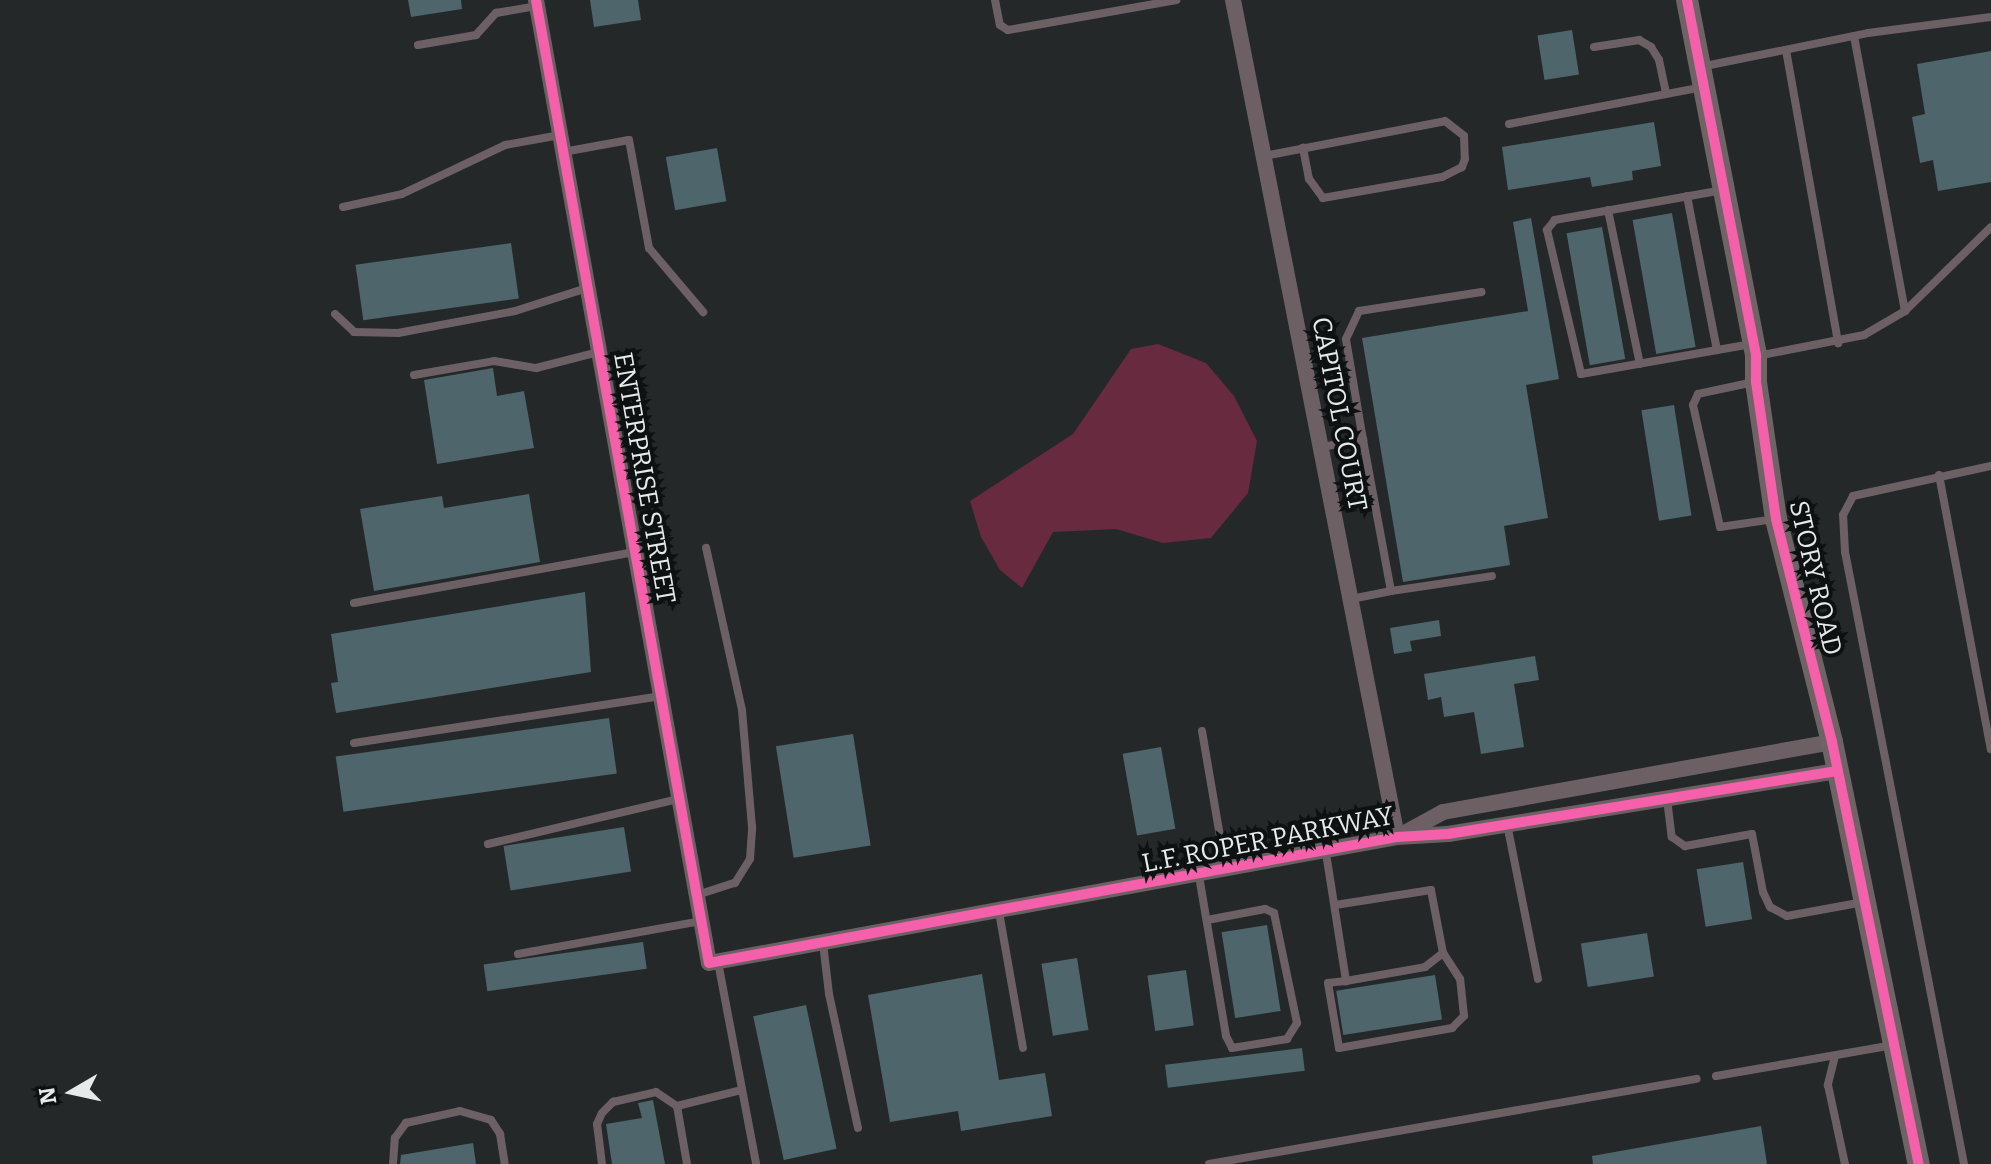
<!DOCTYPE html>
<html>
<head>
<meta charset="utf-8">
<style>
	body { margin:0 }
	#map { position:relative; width:1991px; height:1164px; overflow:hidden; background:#242829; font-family:Bitter,serif }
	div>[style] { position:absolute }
	.green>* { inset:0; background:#672a3f }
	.building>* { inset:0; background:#4d656b; transform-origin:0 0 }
	.lane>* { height:8px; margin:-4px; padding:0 4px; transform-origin:4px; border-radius:4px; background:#6d6064 }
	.street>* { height:16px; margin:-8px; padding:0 8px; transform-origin:8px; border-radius:8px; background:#6d6064 }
	.secondary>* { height:22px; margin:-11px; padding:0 11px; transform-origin:11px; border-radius:11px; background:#706366 }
	.cycleway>* { height:10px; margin:-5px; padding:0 5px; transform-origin:5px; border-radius:5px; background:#f560ab }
	span { translate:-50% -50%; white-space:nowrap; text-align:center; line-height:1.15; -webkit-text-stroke:8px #0e1112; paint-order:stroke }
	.street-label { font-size:26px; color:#e5eaeb }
	.north { position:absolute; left:32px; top:1052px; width:80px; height:80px; -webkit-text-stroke:6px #0e1112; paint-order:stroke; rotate:261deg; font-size:22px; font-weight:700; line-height:32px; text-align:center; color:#e5eaeb }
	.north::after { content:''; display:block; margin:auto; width:28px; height:36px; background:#e5eaeb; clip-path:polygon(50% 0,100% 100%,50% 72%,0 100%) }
</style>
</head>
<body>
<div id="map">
	<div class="green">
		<i style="clip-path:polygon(1158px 344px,1206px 363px,1234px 396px,1257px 441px,1248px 493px,1211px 538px,1163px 543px,1116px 529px,1053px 532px,1022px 588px,1000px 570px,981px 537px,970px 501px,1073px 434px,1131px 349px)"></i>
	</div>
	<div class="building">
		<i style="clip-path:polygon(408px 0,461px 0,462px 9px,411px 17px)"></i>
		<i style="clip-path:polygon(590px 0,638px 0,641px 20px,594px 27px)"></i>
		<i style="left:1572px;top:30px;width:45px;height:35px;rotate:81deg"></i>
		<i style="clip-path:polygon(1991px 51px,1991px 182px,1938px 191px,1933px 160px,1920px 163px,1912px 117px,1925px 114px,1917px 64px)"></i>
		<i style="clip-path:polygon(1654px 122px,1661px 166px,1632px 171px,1633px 180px,1592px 187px,1590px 177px,1508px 190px,1502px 147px)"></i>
		<i style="left:717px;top:148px;width:54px;height:52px;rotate:80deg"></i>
		<i style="left:1672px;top:213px;width:136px;height:40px;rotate:80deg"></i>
		<i style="clip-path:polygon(1531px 218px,1559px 379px,1526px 385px,1548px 518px,1504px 526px,1510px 565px,1403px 582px,1362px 338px,1528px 311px,1513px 222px)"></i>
		<i style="left:1602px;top:227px;width:134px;height:36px;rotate:80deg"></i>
		<i style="left:511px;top:243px;width:56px;height:157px;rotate:82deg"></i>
		<i style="clip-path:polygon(493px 368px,497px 396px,524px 391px,534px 448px,437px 464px,424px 380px)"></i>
		<i style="left:1674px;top:405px;width:112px;height:33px;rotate:81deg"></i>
		<i style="clip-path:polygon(529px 494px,540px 562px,374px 591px,360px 509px,442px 496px,444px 508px)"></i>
		<i style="clip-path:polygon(585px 592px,591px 672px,336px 713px,331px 683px,338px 682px,331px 634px)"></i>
		<i style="clip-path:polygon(1439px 620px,1441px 636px,1410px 641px,1412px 651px,1394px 654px,1390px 628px)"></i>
		<i style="clip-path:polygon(1535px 656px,1539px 680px,1514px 684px,1524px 747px,1481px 754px,1474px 712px,1444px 717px,1441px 697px,1428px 700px,1424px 674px)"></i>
		<i style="left:609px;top:718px;width:56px;height:276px;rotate:82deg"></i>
		<i style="left:853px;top:734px;width:113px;height:78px;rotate:81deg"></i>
		<i style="left:1161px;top:747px;width:83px;height:39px;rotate:80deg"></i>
		<i style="left:624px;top:827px;width:45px;height:122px;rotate:81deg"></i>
		<i style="left:1743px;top:862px;width:58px;height:47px;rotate:81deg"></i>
		<i style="left:1267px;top:925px;width:87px;height:46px;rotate:81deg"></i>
		<i style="left:1647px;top:933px;width:44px;height:67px;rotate:81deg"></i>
		<i style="left:643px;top:942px;width:27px;height:161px;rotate:82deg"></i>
		<i style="left:1077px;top:958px;width:73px;height:36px;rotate:81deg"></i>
		<i style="left:1186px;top:970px;width:56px;height:39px;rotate:82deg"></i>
		<i style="clip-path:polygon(982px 974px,999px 1080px,1045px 1073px,1052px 1116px,961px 1131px,958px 1111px,890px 1122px,868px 995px)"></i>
		<i style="left:1435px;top:975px;width:45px;height:100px;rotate:81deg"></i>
		<i style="left:806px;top:1005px;width:147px;height:54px;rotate:78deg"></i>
		<i style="left:1302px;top:1048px;width:23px;height:138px;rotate:83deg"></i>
		<i style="clip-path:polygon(653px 1100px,665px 1164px,612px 1164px,606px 1124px,642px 1118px,638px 1103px)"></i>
		<i style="clip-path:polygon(1761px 1126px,1767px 1164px,1593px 1164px,1592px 1156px)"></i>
		<i style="clip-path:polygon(473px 1143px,476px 1164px,400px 1164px,401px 1155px)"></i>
	</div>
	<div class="lane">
		<i style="left:995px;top:0;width:25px;rotate:79deg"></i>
		<i style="left:1000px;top:25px;width:9px;rotate:32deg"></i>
		<i style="left:1008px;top:30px;width:171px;rotate:-10.1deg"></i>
		<i style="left:1854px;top:36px;width:280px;rotate:79.5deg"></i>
		<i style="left:418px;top:45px;width:59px;rotate:-9.8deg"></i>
		<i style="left:476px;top:35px;width:30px;rotate:-48deg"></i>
		<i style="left:496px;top:13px;width:42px;rotate:-9.7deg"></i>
		<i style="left:1594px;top:47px;width:46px;rotate:-8.8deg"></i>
		<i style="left:1639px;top:40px;width:14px;rotate:30deg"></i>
		<i style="left:1651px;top:47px;width:15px;rotate:58deg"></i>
		<i style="left:1659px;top:60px;width:34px;rotate:78deg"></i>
		<i style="left:1786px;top:50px;width:298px;rotate:79.9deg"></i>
		<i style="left:1700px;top:67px;width:171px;rotate:-11.4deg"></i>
		<i style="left:1868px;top:33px;width:124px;rotate:-7.4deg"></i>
		<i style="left:1509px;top:124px;width:197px;rotate:-10.8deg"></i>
		<i style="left:563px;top:152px;width:67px;rotate:-10.3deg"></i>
		<i style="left:629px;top:140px;width:110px;rotate:79.5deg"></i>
		<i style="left:649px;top:248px;width:84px;rotate:49.8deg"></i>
		<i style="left:1264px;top:156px;width:184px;rotate:-10.9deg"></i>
		<i style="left:1445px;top:121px;width:24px;rotate:38deg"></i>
		<i style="left:1464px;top:136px;width:23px;rotate:88deg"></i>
		<i style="left:1465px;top:159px;width:9px;rotate:111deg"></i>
		<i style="left:1462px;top:167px;width:22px;rotate:153deg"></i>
		<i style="left:1442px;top:177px;width:121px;rotate:170deg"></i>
		<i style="left:1323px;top:198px;width:24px;rotate:-126deg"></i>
		<i style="left:1309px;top:179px;width:32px;rotate:-101deg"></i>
		<i style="left:1723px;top:190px;width:171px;rotate:169.9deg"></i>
		<i style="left:1555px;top:220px;width:13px;rotate:129deg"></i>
		<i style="left:1547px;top:230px;width:148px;rotate:76.7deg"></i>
		<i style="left:1581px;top:374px;width:173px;rotate:-10deg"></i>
		<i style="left:1687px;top:196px;width:157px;rotate:79deg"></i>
		<i style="left:343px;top:207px;width:60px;rotate:-12.4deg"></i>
		<i style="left:402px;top:194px;width:114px;rotate:-25.4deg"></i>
		<i style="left:505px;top:145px;width:56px;rotate:-10.3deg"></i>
		<i style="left:1608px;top:210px;width:157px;rotate:78.3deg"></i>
		<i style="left:335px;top:314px;width:26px;rotate:43deg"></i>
		<i style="left:354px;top:332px;width:44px;rotate:1.3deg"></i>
		<i style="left:398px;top:333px;width:119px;rotate:-10.6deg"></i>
		<i style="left:515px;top:311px;width:76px;rotate:-17.7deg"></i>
		<i style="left:1757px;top:356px;width:109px;rotate:-11.1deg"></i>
		<i style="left:1864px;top:335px;width:48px;rotate:-30.3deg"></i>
		<i style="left:1905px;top:311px;width:120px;rotate:-44.3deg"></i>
		<i style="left:414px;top:375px;width:81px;rotate:-9.9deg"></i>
		<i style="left:494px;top:361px;width:43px;rotate:9.5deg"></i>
		<i style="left:536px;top:368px;width:65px;rotate:-14.3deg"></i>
		<i style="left:1754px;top:382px;width:57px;rotate:167.9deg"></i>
		<i style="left:1698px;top:394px;width:12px;rotate:114deg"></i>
		<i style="left:1693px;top:405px;width:125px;rotate:77.5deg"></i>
		<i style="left:1720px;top:527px;width:56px;rotate:-8.3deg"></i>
		<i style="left:1321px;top:447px;width:43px;rotate:-9.5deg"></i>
		<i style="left:1363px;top:440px;width:102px;rotate:-99.6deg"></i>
		<i style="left:1346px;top:339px;width:31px;rotate:-65deg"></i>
		<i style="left:1359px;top:311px;width:124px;rotate:-8.8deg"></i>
		<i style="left:1939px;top:475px;width:279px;rotate:79.3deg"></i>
		<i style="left:1391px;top:591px;width:102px;rotate:-8.4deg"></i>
		<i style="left:1351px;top:599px;width:41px;rotate:-11.3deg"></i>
		<i style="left:1391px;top:591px;width:154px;rotate:-100.5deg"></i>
		<i style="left:354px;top:603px;width:285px;rotate:-10.3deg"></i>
		<i style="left:1202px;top:731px;width:142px;rotate:80.3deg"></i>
		<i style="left:354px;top:743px;width:311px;rotate:-8.7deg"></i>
		<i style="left:1667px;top:799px;width:38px;rotate:83deg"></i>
		<i style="left:1672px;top:837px;width:16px;rotate:35deg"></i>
		<i style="left:1685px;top:846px;width:68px;rotate:-10.2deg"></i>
		<i style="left:1752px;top:834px;width:59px;rotate:79.3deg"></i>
		<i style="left:1763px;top:892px;width:17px;rotate:65deg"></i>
		<i style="left:1770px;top:907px;width:19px;rotate:28deg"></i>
		<i style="left:1787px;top:916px;width:78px;rotate:-10.3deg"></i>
		<i style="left:1507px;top:824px;width:158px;rotate:78.7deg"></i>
		<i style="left:488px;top:844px;width:196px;rotate:-13.3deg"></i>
		<i style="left:1326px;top:853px;width:130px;rotate:81.1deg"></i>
		<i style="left:1346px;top:981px;width:18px;rotate:174deg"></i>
		<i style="left:1328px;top:983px;width:66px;rotate:80.4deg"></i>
		<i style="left:1339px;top:1048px;width:115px;rotate:-10deg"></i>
		<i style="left:1452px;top:1028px;width:17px;rotate:-45deg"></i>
		<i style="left:1464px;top:1016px;width:37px;rotate:-96deg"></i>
		<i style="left:1460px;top:979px;width:31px;rotate:-123deg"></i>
		<i style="left:1443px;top:953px;width:64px;rotate:-100.8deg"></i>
		<i style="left:1431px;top:890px;width:97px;rotate:171.1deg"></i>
		<i style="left:1199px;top:876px;width:162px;rotate:80.4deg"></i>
		<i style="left:1226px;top:1036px;width:13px;rotate:63deg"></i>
		<i style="left:1232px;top:1048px;width:56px;rotate:-9.3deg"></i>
		<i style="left:1287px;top:1039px;width:19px;rotate:-58deg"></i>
		<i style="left:1297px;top:1023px;width:112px;rotate:-101.8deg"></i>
		<i style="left:1274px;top:913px;width:10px;rotate:-156deg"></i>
		<i style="left:1265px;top:909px;width:59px;rotate:169.3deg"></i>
		<i style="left:697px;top:895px;width:40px;rotate:-18deg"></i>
		<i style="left:735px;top:883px;width:28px;rotate:-58deg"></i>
		<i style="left:750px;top:859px;width:32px;rotate:-86deg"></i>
		<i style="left:752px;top:827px;width:117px;rotate:-94.9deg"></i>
		<i style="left:742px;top:710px;width:166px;rotate:-102.5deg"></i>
		<i style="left:999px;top:912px;width:138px;rotate:80deg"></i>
		<i style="left:823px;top:943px;width:51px;rotate:83.3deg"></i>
		<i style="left:829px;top:994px;width:137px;rotate:77.8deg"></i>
		<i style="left:518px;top:954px;width:187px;rotate:-10.2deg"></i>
		<i style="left:718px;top:962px;width:206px;rotate:79.3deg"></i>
		<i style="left:1346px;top:981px;width:80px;rotate:-10deg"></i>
		<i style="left:1425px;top:967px;width:23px;rotate:-38deg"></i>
		<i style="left:1835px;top:1056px;width:30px;rotate:104deg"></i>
		<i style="left:1828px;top:1085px;width:81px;rotate:77.9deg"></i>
		<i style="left:1716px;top:1076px;width:180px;rotate:-9.9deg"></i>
		<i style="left:677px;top:1106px;width:66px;rotate:-14deg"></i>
		<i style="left:393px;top:1164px;width:26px;rotate:-86deg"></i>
		<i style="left:395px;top:1138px;width:19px;rotate:-54deg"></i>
		<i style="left:406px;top:1123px;width:55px;rotate:-12.5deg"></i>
		<i style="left:460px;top:1111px;width:32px;rotate:16deg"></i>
		<i style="left:491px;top:1120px;width:17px;rotate:57deg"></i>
		<i style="left:500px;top:1134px;width:30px;rotate:81deg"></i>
		<i style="left:602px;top:1164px;width:40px;rotate:-97.1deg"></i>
		<i style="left:597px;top:1124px;width:12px;rotate:-66deg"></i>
		<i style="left:602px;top:1113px;width:16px;rotate:-45deg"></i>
		<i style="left:613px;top:1102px;width:44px;rotate:-13.1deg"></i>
		<i style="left:656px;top:1092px;width:25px;rotate:34deg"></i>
		<i style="left:677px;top:1106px;width:59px;rotate:80.2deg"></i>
		<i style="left:1209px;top:1164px;width:495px;rotate:-9.9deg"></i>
		<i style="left:1964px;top:1164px;width:623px;rotate:-101deg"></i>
		<i style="left:1845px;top:552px;width:37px;rotate:-93deg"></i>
		<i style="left:1843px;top:515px;width:21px;rotate:-62deg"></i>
		<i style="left:1853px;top:496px;width:141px;rotate:-12.3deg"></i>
	</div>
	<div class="street">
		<i style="left:536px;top:0;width:978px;rotate:79.82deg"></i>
		<i style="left:709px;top:963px;width:699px;rotate:-10.38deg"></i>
		<i style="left:1397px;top:837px;width:51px;rotate:-3.4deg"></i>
		<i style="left:1448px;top:834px;width:394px;rotate:-9.2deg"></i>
		<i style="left:1233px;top:0;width:853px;rotate:78.91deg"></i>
		<i style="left:1401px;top:835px;width:48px;rotate:-28.7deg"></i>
		<i style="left:1443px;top:812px;width:395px;rotate:-10.2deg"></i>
	</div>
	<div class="secondary">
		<i style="left:1687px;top:0;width:363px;rotate:79deg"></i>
		<i style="left:1756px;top:356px;width:26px;rotate:90deg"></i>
		<i style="left:1756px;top:382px;width:138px;rotate:81.7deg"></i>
		<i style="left:1776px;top:519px;width:230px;rotate:75.9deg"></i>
		<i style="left:1832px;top:742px;width:431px;rotate:78.4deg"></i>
	</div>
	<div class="cycleway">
		<i style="left:536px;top:0;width:978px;rotate:79.82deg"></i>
		<i style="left:709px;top:963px;width:699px;rotate:-10.38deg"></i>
		<i style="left:1397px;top:837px;width:51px;rotate:-3.4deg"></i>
		<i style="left:1448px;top:834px;width:394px;rotate:-9.2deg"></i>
		<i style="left:1687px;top:0;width:363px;rotate:79deg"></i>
		<i style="left:1756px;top:356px;width:26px;rotate:90deg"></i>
		<i style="left:1756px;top:382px;width:138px;rotate:81.7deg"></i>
		<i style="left:1776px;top:519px;width:230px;rotate:75.9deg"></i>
		<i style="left:1832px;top:742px;width:431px;rotate:78.4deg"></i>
	</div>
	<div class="street-label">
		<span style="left:1339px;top:414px;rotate:79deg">CAPITOL COURT</span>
		<span style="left:644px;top:478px;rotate:80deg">ENTERPRISE STREET</span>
		<span style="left:1815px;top:578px;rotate:77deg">STORY ROAD</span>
		<span style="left:1268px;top:840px;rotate:-11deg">L.F. ROPER PARKWAY</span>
	</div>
	<div class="north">N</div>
</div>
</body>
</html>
